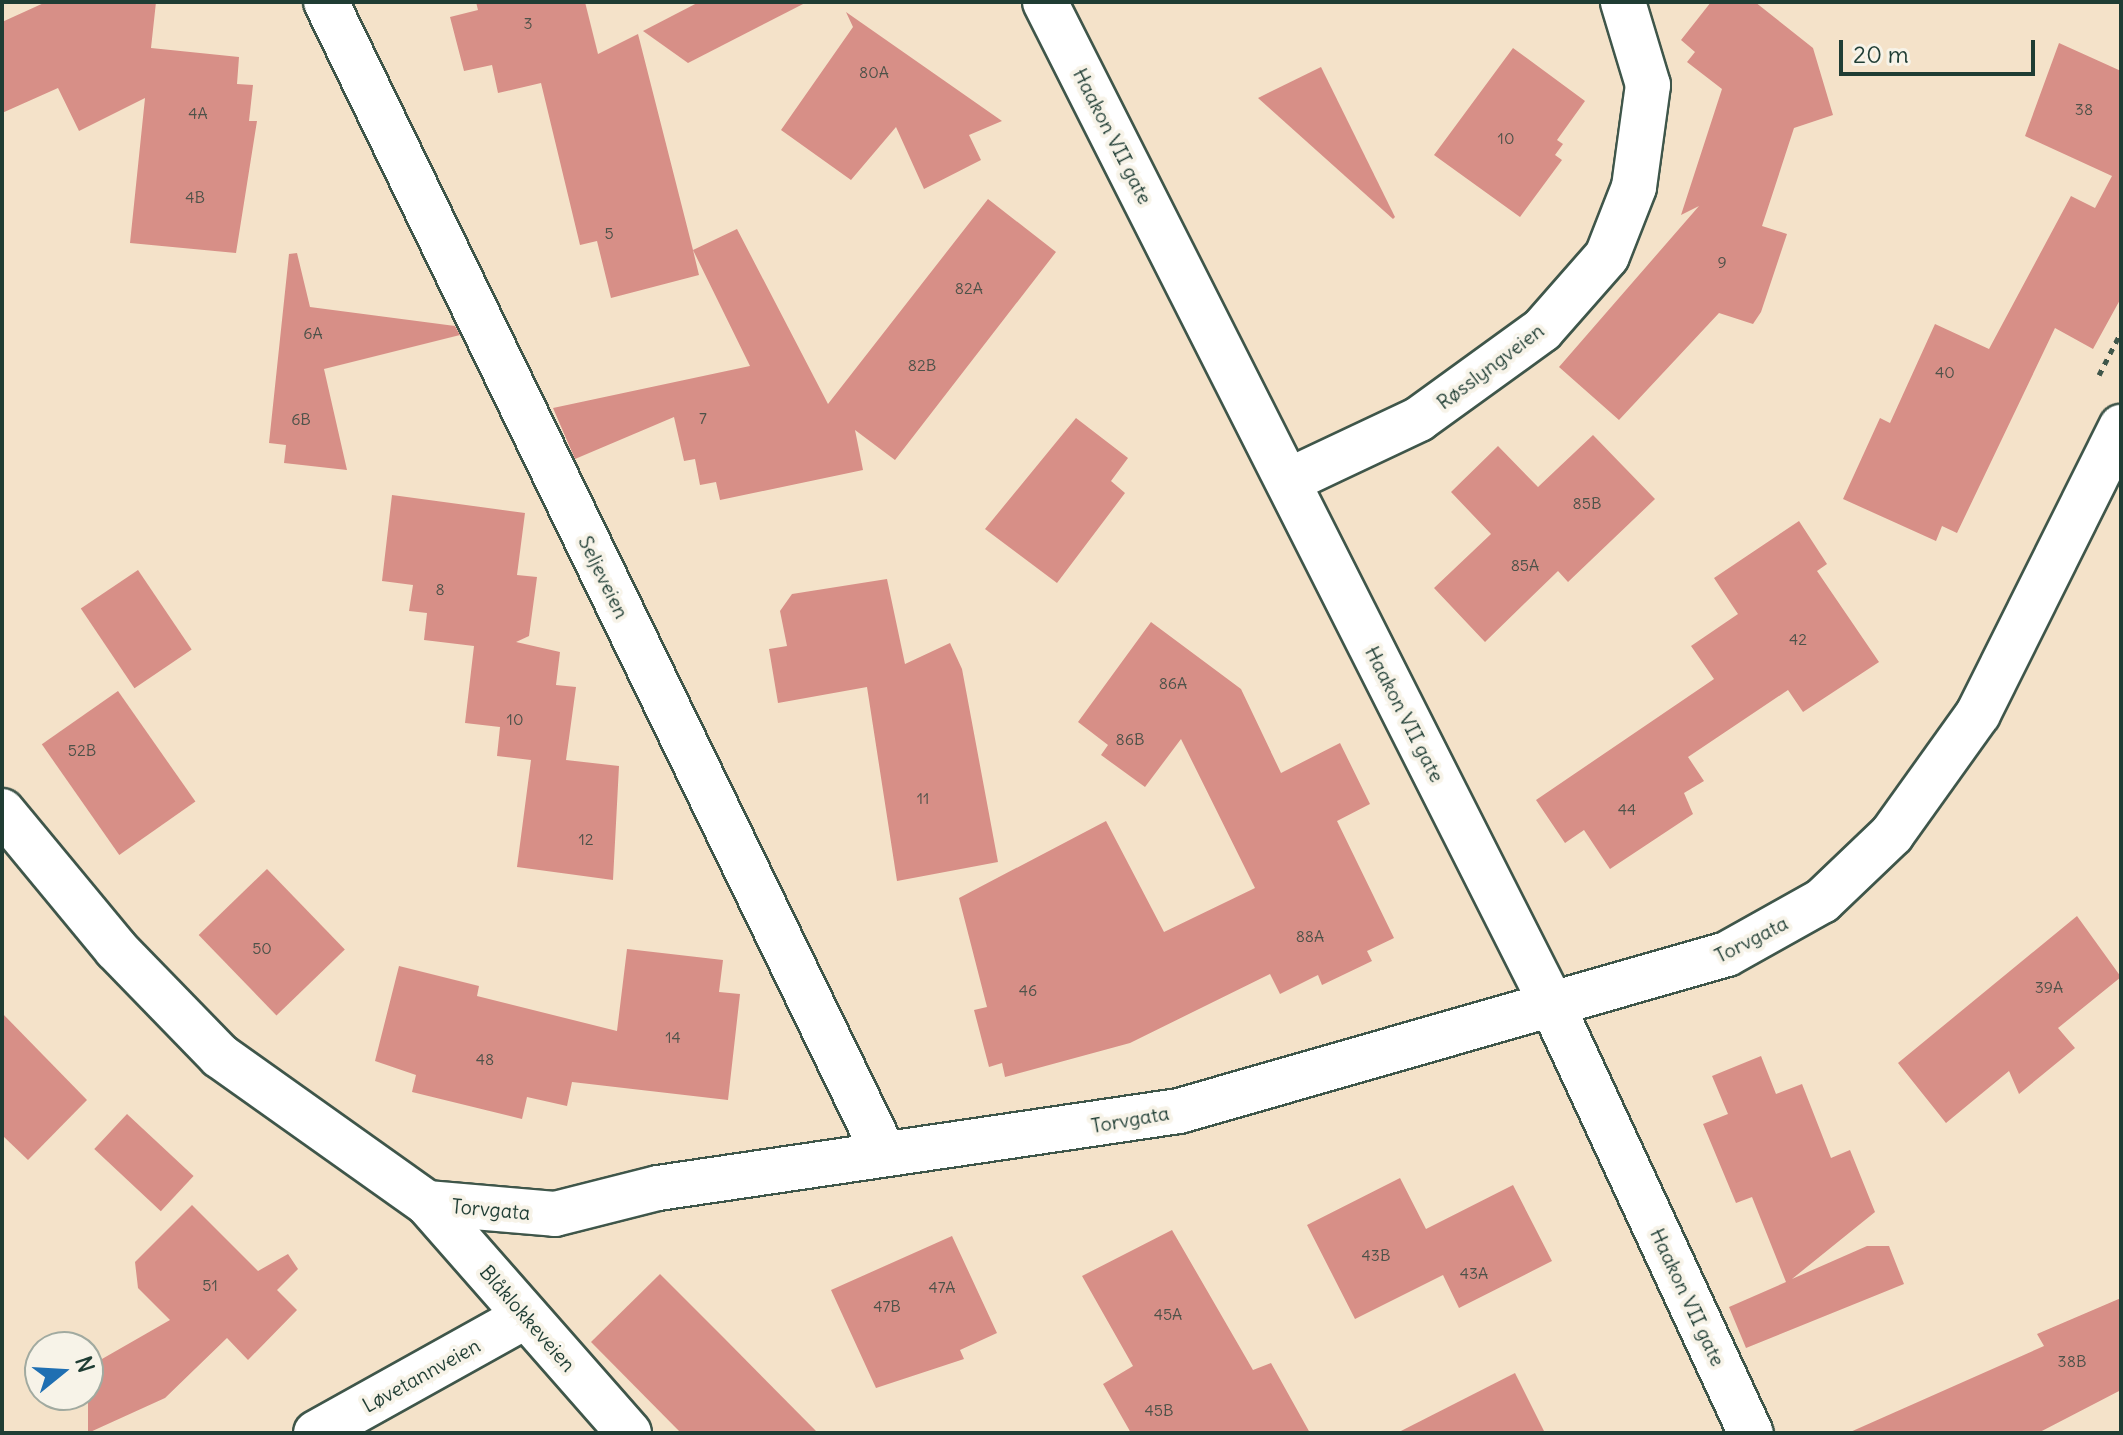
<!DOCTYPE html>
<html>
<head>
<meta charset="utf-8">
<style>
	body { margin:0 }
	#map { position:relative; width:2123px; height:1435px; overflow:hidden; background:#f4e2c9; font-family:Delius,sans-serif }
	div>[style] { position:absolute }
	.building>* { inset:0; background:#d78f87; transform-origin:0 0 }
	.path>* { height:5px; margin-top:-2.5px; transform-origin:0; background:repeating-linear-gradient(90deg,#3f564a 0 6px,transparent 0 12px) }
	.roads { filter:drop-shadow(2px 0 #3f564a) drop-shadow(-2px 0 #3f564a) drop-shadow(0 2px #3f564a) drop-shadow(0 -2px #3f564a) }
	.street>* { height:44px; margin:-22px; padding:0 22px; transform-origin:22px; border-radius:22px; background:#fff }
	span { translate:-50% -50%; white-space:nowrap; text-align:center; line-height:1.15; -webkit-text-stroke:8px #f7f3e8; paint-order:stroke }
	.number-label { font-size:16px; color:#4d5249 }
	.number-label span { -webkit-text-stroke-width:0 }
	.street-label { font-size:20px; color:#1f3d34 }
	.frame { position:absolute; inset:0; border:4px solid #1f3d34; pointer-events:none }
	.north { position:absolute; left:24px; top:1331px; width:80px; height:80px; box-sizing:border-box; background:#f7f3e8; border:2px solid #a1aaa0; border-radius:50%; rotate:72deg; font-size:22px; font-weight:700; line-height:32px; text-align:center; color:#1f3d34 }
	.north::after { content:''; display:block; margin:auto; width:28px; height:36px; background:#1f6fb2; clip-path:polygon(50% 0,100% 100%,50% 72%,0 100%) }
	.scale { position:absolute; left:1839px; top:40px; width:196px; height:36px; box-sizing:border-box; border:4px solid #1f3d34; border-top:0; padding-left:10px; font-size:24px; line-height:28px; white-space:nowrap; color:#1f3d34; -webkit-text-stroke:6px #f7f3e8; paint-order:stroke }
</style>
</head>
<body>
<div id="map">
	<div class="building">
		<i style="clip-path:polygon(46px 2px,156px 2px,151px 48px,239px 57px,237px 84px,253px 85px,249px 121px,257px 121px,236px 253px,130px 243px,145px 98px,79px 131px,58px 88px,2px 113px,2px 22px)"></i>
		<i style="clip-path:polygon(476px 2px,585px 2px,598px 54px,638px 34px,693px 250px,737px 229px,828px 404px,988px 199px,1056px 252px,895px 460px,855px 430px,863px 470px,720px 500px,716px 482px,700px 485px,695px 459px,684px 461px,674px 417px,575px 459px,553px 408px,750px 366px,693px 250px,699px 275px,611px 298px,597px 241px,580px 245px,541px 83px,498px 93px,492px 65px,464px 71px,450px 17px,478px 10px)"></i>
		<i style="clip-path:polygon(699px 2px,807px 2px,688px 63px,643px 31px)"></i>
		<i style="clip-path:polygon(1711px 2px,1755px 2px,1813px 48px,1833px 115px,1794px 128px,1762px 226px,1787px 234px,1761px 312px,1753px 324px,1719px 313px,1619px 420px,1559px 367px,1699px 206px,1681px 215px,1722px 89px,1687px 62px,1695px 52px,1681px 40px)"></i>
		<i style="clip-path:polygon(846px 12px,1002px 121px,969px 135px,981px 160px,924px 189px,896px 127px,851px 180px,781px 130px,853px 27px)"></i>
		<i style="clip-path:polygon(2059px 43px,2121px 71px,2121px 298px,2093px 349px,2055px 328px,1957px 533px,1942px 526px,1936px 541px,1843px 499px,1880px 418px,1890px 423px,1935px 324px,1989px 349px,2071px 196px,2095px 208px,2112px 176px,2025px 136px)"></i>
		<i style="clip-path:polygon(1513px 48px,1585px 101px,1557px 140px,1563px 144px,1555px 155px,1562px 160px,1520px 217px,1434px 155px)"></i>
		<i style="clip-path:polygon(1321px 67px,1395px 217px,1393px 219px,1258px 98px)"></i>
		<i style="clip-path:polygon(297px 253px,310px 307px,455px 326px,460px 335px,324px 369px,347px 470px,284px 463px,286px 445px,269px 443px,289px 254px)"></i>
		<i style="clip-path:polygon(1076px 418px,1128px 458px,1111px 481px,1125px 493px,1057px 583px,985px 529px)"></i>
		<i style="clip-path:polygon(1593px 435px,1655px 499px,1568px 582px,1558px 571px,1485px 642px,1434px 588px,1491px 534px,1451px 492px,1498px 446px,1538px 487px)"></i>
		<i style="clip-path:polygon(392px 495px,525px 513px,517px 575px,537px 577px,529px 636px,516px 642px,560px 652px,556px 685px,576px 687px,566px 760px,619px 766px,613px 880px,517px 867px,531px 760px,497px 756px,500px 727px,465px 723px,474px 646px,424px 640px,427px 613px,409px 611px,413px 585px,382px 581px)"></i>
		<i style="clip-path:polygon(1799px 521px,1827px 564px,1817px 571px,1879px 662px,1803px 712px,1788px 690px,1688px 757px,1704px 781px,1684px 793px,1693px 814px,1610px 869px,1584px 830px,1565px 843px,1536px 800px,1714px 679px,1691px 646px,1738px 614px,1714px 578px)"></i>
		<i style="left:138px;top:570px;width:96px;height:69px;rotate:56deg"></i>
		<i style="clip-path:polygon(887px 579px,905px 664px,950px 643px,962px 669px,998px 862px,897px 881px,867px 687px,778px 703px,769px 649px,787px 646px,780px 611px,792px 594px)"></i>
		<i style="clip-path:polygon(1151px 622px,1241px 689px,1281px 773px,1340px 743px,1370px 804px,1337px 821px,1394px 938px,1367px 951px,1372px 961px,1322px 985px,1318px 975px,1280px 994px,1270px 974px,1130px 1043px,1005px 1077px,1002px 1063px,989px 1067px,974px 1010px,987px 1007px,959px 898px,1106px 821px,1164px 932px,1255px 888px,1181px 739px,1145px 787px,1101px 755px,1108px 745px,1078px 722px)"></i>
		<i style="left:118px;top:691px;width:135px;height:93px;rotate:55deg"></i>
		<i style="left:267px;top:869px;width:112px;height:95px;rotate:46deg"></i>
		<i style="clip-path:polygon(2077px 916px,2121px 977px,2058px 1028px,2075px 1048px,2019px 1094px,2009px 1071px,1946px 1123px,1898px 1063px)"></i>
		<i style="clip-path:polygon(627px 949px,723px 960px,719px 992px,740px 994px,728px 1100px,572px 1082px,567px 1106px,527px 1097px,522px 1119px,412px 1092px,416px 1075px,375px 1061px,399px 966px,479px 986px,477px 996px,617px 1031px)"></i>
		<i style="clip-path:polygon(2px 1013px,87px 1100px,28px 1160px,2px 1135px)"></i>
		<i style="clip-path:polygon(1761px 1056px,1776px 1094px,1802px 1084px,1831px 1158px,1850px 1150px,1875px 1212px,1792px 1279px,1867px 1246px,1889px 1246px,1904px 1284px,1746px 1348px,1729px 1307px,1786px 1282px,1752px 1197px,1736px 1203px,1703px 1124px,1728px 1114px,1712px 1076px)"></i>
		<i style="left:127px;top:1114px;width:91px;height:48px;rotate:43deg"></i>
		<i style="clip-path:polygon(1400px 1178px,1426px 1229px,1513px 1185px,1552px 1261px,1459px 1308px,1443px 1275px,1355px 1319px,1307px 1225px)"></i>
		<i style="clip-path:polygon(192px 1205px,258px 1271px,288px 1254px,298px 1269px,277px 1290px,297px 1310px,248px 1360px,227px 1338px,165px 1398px,88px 1433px,88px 1367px,170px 1320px,138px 1288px,135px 1262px)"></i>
		<i style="clip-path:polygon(1172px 1230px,1253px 1370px,1271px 1363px,1310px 1433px,1131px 1433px,1103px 1384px,1133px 1366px,1082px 1276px)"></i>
		<i style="clip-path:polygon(952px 1236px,997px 1333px,960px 1350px,964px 1359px,876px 1388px,831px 1290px)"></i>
		<i style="clip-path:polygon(660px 1274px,723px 1337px,818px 1433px,681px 1433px,591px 1342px)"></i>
		<i style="clip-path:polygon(2121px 1298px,2121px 1390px,2038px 1433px,1848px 1433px,2044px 1346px,2037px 1334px)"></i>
		<i style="clip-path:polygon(1515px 1373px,1545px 1433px,1397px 1433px)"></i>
	</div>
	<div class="path">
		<i style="left:2099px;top:375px;width:48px;rotate:-62.9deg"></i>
	</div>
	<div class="roads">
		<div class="street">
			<i style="left:326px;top:2px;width:1277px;rotate:64.14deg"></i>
			<i style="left:1045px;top:2px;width:1126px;rotate:63.18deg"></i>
			<i style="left:1553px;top:1007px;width:470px;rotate:65.1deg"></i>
			<i style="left:1288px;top:481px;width:145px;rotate:-25.3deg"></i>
			<i style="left:1419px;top:419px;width:152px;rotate:-35.9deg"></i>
			<i style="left:1542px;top:330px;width:98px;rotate:-48.7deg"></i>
			<i style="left:1607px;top:256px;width:74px;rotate:-68.6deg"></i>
			<i style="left:1634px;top:187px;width:103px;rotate:-82.2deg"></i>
			<i style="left:1648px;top:85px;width:87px;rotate:-106.8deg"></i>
			<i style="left:2px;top:811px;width:179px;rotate:50.4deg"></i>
			<i style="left:116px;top:949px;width:149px;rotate:45.8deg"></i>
			<i style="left:220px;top:1056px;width:254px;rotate:35.4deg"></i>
			<i style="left:427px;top:1203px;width:128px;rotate:4.9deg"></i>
			<i style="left:555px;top:1214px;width:106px;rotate:-14.2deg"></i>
			<i style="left:658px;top:1188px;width:527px;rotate:-8.41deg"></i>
			<i style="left:1179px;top:1111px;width:570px;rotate:-15.99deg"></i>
			<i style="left:1727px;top:954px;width:109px;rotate:-29.2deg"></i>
			<i style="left:1822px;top:901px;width:97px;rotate:-43.7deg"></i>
			<i style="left:1892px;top:834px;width:148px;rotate:-54.4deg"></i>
			<i style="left:1978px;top:714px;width:321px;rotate:-63.5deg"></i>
			<i style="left:427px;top:1203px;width:306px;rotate:48.7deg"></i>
			<i style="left:316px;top:1433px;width:240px;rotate:-29.1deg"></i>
		</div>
	</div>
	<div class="number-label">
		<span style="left:528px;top:23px">3</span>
		<span style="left:874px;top:72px">80A</span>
		<span style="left:2084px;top:109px">38</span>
		<span style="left:198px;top:113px">4A</span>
		<span style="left:1506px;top:138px">10</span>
		<span style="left:195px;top:197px">4B</span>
		<span style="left:609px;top:233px">5</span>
		<span style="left:1722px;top:262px">9</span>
		<span style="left:969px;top:288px">82A</span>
		<span style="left:313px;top:333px">6A</span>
		<span style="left:922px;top:365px">82B</span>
		<span style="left:1945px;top:372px">40</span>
		<span style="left:703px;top:418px">7</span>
		<span style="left:301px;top:419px">6B</span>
		<span style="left:1587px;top:503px">85B</span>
		<span style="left:1525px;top:565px">85A</span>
		<span style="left:440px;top:589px">8</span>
		<span style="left:1798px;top:639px">42</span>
		<span style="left:1173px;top:683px">86A</span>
		<span style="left:515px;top:719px">10</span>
		<span style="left:1130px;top:739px">86B</span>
		<span style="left:82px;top:750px">52B</span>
		<span style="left:923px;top:798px">11</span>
		<span style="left:1627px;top:809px">44</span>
		<span style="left:586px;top:839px">12</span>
		<span style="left:1310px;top:936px">88A</span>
		<span style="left:262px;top:948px">50</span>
		<span style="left:2049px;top:987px">39A</span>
		<span style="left:1028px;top:990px">46</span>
		<span style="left:673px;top:1037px">14</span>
		<span style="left:485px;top:1059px">48</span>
		<span style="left:1376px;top:1255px">43B</span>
		<span style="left:1474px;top:1273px">43A</span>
		<span style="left:210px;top:1285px">51</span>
		<span style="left:942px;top:1287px">47A</span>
		<span style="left:887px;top:1306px">47B</span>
		<span style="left:1168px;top:1314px">45A</span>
		<span style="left:2072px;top:1361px">38B</span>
		<span style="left:1159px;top:1410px">45B</span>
	</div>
	<div class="street-label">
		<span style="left:1113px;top:136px;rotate:63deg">Haakon VII gate</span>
		<span style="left:1490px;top:366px;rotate:-37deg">Røsslyngveien</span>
		<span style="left:604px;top:577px;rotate:64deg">Seljeveien</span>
		<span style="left:1405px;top:714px;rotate:63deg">Haakon VII gate</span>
		<span style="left:1751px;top:939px;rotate:-27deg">Torvgata</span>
		<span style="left:1130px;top:1119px;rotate:-10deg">Torvgata</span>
		<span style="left:491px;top:1209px;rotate:5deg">Torvgata</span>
		<span style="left:1688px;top:1297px;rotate:65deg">Haakon VII gate</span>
		<span style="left:528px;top:1318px;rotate:49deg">Blåklokkeveien</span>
		<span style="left:421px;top:1375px;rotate:-29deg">Løvetannveien</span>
	</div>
	<div class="frame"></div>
	<div class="north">N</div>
	<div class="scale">20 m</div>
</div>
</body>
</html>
